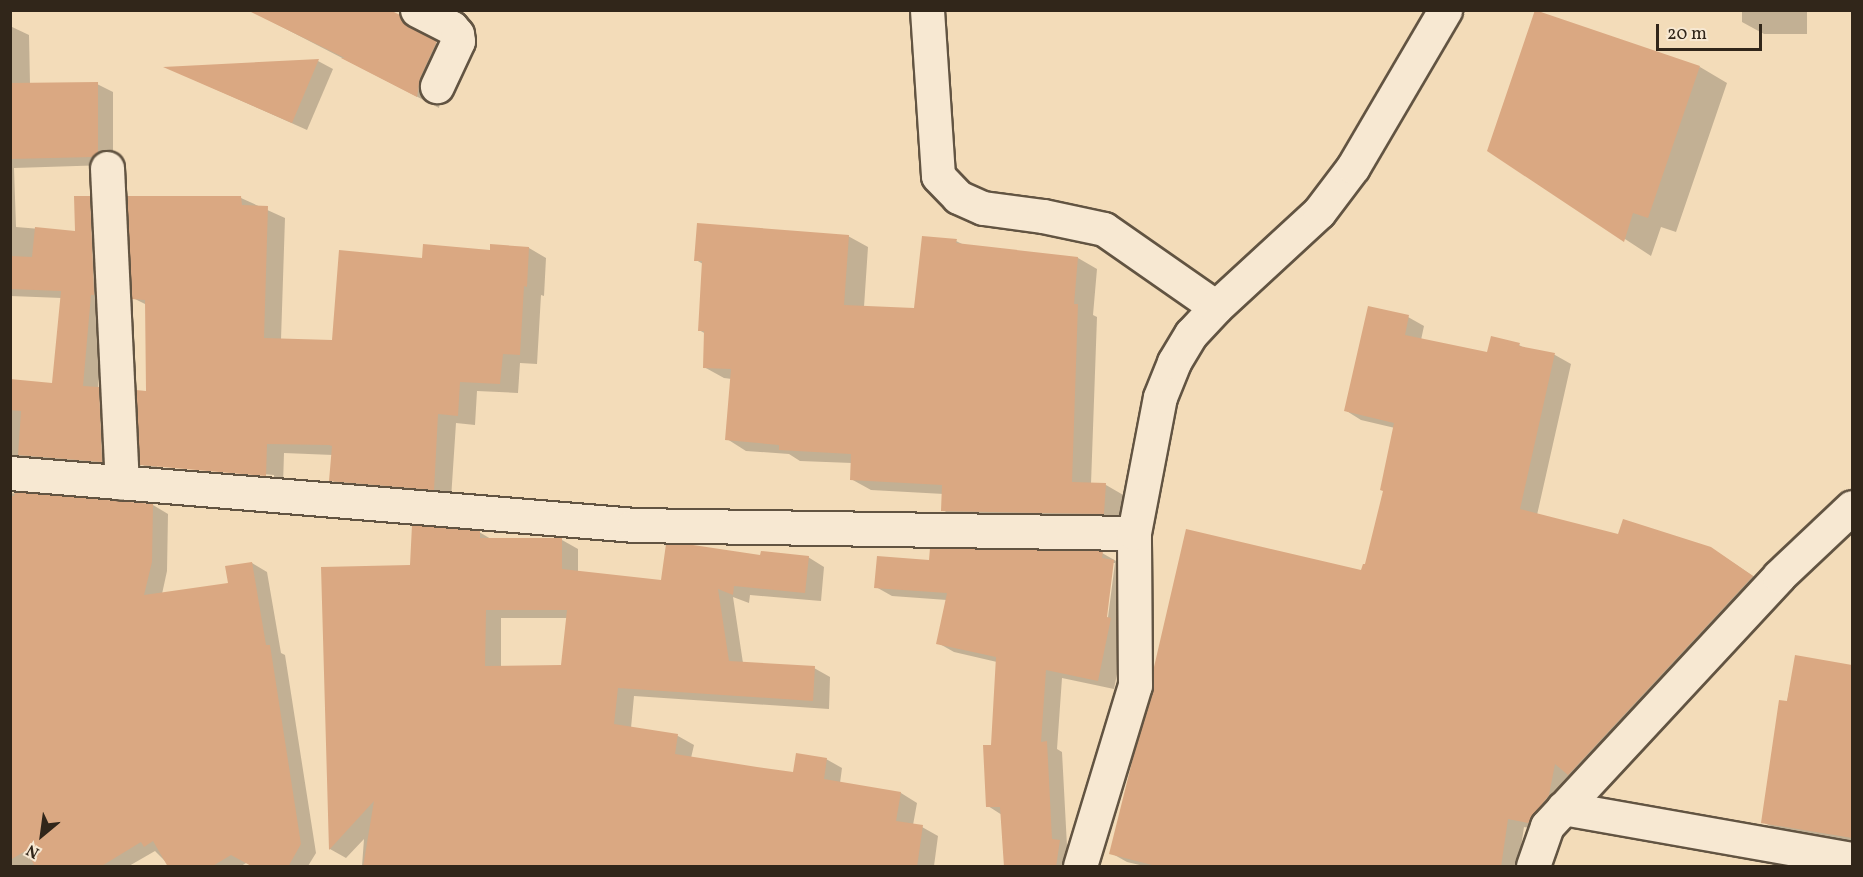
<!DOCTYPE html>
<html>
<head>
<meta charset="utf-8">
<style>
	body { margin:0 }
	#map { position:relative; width:1863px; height:877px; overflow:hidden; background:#f3dcb9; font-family:Vollkorn,serif }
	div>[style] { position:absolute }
	.shadow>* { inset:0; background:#0003 }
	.building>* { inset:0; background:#daa882 }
	.roads { filter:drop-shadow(2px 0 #625442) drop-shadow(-2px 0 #625442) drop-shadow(0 2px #625442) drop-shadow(0 -2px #625442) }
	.minor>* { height:33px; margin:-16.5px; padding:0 16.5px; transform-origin:16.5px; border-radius:16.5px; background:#f7e8d2 }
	span { translate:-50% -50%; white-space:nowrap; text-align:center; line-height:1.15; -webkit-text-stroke:5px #f7e8d2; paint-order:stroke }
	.frame { position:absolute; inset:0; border:12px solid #31261a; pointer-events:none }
	.north { position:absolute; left:12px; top:805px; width:60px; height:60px; -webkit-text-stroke:4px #f7e8d2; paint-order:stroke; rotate:209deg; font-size:16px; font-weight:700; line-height:24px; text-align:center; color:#31261a }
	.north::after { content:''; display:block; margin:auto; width:21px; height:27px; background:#31261a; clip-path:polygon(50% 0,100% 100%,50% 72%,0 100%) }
	.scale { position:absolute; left:1656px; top:24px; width:106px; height:27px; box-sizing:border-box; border:3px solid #31261a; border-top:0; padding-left:8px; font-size:18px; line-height:21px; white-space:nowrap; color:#31261a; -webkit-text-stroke:4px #f7e8d2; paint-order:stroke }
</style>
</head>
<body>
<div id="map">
	<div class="shadow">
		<i style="clip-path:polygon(249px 10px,399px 17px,422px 30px,428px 39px,458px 55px,442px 91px,439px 108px)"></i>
		<i style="clip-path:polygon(1742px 10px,1807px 10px,1807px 34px,1764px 34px,1742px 22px)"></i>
		<i style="clip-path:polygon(10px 26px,29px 35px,30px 84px,97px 84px,113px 92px,113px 160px,108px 165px,14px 168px,16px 227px,77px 232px,89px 198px,105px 207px,106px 303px,98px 388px,114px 397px,117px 470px,10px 471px,10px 381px,53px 384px,62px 298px,10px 296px)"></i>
		<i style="clip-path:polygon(318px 61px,333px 69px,307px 130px,168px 68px)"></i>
		<i style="clip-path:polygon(1700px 67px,1727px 83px,1676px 232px,1661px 227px,1651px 256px,1489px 150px)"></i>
		<i style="clip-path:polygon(evenodd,241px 198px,285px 218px,281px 340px,333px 341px,423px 259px,491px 251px,491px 246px,529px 248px,546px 258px,544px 296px,541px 295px,537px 364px,520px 363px,518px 393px,477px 391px,475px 425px,456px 423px,451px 499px,348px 490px,331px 480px,333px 455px,284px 453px,283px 485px,159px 474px,141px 464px,147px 393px,147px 305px,133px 298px,241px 198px,157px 465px,274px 475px,274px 478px,157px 468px,157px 465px)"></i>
		<i style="clip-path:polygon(848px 236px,868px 247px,864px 307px,915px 309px,956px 241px,964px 245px,1078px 258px,1097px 269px,1093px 315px,1097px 317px,1091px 484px,1106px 485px,1125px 496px,1124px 524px,962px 522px,943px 510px,944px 494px,871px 490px,851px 479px,852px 463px,800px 461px,789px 454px,746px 451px,727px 439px,732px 379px,724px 378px,704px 367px,706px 334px,699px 330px,703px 264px,696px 260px)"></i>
		<i style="clip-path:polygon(1408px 317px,1424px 326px,1421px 340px,1488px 354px,1519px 345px,1528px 350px,1555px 355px,1571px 364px,1537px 515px,1619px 535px,1711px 548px,1768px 586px,1585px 783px,1571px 775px,1565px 805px,1545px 831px,1524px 827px,1518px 866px,1144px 866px,1127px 862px,1111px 853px,1366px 566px,1384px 491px,1395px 428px,1361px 420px,1345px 410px)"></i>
		<i style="clip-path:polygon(10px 493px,153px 505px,168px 514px,167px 571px,162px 594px,230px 584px,252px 563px,267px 572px,281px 653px,285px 655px,316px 853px,308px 866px,256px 866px,248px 862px,241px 866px,170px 866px,155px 851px,129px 866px,10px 866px)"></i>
		<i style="clip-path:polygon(evenodd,479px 532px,491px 539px,562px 540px,578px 549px,578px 572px,662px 582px,762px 556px,808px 557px,824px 567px,821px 601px,750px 595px,749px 603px,733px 597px,743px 663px,814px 668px,830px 677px,829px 709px,634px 696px,631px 728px,678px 736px,694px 745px,691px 758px,795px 774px,826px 759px,842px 768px,840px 783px,901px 793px,917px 803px,913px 825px,922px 827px,938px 836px,934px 866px,362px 866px,364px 839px,346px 858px,330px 849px,323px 568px,412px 566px,479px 532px,501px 618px,567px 618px,562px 666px,501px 667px,501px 618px)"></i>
		<i style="clip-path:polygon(evenodd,1102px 553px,1118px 562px,1126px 629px,1114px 689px,1062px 678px,1057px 749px,1062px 752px,1067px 846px,1076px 851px,1073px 866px,1007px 866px,1002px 815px,988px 806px,997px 662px,954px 652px,938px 643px,947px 600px,892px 596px,876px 587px,930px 562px,1102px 553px,1112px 563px,1115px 563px,1107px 625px,1104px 625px,1112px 563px)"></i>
		<i style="clip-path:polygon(1796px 657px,1852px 667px,1852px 843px,1778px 830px,1763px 822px)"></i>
	</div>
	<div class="building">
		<i style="clip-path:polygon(247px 10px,390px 10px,400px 15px,408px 27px,437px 41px,420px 78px,417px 97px,341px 58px,345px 58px)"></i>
		<i style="clip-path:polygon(1535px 10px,1700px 66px,1648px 218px,1633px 213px,1624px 242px,1487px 151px)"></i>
		<i style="clip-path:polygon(319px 59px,292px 123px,163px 67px)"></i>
		<i style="clip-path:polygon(98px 82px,98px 152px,93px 157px,10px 159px,10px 83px)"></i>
		<i style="clip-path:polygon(74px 196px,90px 196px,94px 295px,91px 295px,83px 386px,99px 387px,102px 462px,18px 455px,21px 411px,10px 410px,10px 379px,52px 383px,61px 291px,10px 289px,10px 256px,32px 257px,35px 227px,75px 231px)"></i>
		<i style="clip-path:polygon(127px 196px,241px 196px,242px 205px,268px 206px,264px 338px,332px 340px,339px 250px,422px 258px,423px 244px,490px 250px,490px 244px,529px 247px,527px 287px,524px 286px,520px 355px,503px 354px,500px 384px,460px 382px,458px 416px,438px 414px,434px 490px,329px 481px,332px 446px,329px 445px,267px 444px,266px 476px,140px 465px,136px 390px,146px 391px,145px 300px,132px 299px)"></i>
		<i style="clip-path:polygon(697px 223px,849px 235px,844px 305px,914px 308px,922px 236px,957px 239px,956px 243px,1078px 257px,1074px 304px,1078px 304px,1072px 482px,1106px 483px,1104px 514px,941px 511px,942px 485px,850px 480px,851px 454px,779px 450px,779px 445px,725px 440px,731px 369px,703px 368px,704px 331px,698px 331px,702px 261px,694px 261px)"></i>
		<i style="clip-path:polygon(1368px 306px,1409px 315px,1405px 335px,1487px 352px,1491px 336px,1520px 343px,1519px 346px,1555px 353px,1520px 509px,1618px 534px,1623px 519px,1711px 547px,1753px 576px,1568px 775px,1555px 764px,1549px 795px,1528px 823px,1508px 819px,1501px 867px,1160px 867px,1109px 854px,1134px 754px,1153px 690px,1154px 667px,1186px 529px,1361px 570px,1363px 564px,1365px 564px,1383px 491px,1380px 490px,1394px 423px,1344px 411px)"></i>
		<i style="clip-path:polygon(15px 492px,153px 504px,152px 562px,144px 595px,228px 583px,225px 566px,252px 562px,266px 645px,270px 645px,301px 844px,288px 867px,253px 867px,231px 855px,211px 867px,168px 867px,153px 841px,144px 847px,141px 842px,100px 867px,35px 867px,27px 850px,10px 860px,10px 496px,14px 496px)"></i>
		<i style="clip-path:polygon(evenodd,412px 525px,480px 531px,480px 538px,562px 538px,562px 569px,661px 580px,666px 544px,693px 545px,760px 555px,761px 551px,809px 556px,805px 593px,734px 586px,733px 595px,718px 589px,729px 661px,815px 666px,813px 701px,618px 688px,614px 724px,678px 734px,675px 754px,757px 767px,793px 772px,796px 753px,827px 758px,824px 779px,901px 792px,896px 821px,923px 825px,917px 867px,363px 867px,374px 801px,329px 850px,321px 567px,410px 565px,412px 525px,486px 610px,567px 610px,561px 665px,485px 666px,486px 610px)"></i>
		<i style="clip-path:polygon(930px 548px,1103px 551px,1102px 558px,1114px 560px,1107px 617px,1111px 618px,1098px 681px,1046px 670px,1041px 742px,1047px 741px,1052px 839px,1060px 840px,1056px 867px,1004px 867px,1000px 807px,986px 807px,983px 745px,991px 745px,996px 657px,936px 644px,947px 593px,874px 588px,877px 556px,929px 560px)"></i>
		<i style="clip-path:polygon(1795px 655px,1852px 665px,1852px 838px,1761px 823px,1779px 700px,1787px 701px)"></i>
	</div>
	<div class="roads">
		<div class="minor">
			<i style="left:417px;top:10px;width:39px;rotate:27deg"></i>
			<i style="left:452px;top:28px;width:8px;rotate:50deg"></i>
			<i style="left:457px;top:34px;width:7px;rotate:82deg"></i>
			<i style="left:458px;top:41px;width:50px;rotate:115deg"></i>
			<i style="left:927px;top:10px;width:166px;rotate:86.2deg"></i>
			<i style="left:938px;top:176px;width:29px;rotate:46deg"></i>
			<i style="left:958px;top:197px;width:27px;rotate:24deg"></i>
			<i style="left:983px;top:208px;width:61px;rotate:7.6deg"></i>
			<i style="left:1043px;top:216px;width:62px;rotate:12deg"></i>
			<i style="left:1104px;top:229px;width:136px;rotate:34.9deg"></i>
			<i style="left:107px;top:168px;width:315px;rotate:87.3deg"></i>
			<i style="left:10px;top:473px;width:626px;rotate:4.76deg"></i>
			<i style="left:634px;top:525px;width:500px;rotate:0.92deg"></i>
			<i style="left:1563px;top:808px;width:293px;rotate:10deg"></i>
			<i style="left:1080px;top:866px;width:189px;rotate:-73.1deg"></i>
			<i style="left:1135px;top:685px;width:152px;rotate:-90.4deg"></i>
			<i style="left:1134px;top:533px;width:138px;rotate:-79.2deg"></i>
			<i style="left:1160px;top:397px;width:38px;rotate:-68deg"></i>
			<i style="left:1174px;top:362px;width:33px;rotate:-59deg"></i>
			<i style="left:1191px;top:334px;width:37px;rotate:-47deg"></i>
			<i style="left:1216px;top:307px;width:140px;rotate:-42.7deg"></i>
			<i style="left:1319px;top:212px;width:56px;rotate:-52.9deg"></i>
			<i style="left:1353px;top:167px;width:182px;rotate:-59.6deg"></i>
			<i style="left:1533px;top:866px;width:42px;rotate:-70.7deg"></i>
			<i style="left:1547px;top:826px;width:341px;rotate:-47.1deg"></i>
			<i style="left:1779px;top:576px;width:100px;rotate:-43.4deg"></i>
		</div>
	</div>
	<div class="frame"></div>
	<div class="north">N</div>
	<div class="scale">20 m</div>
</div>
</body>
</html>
